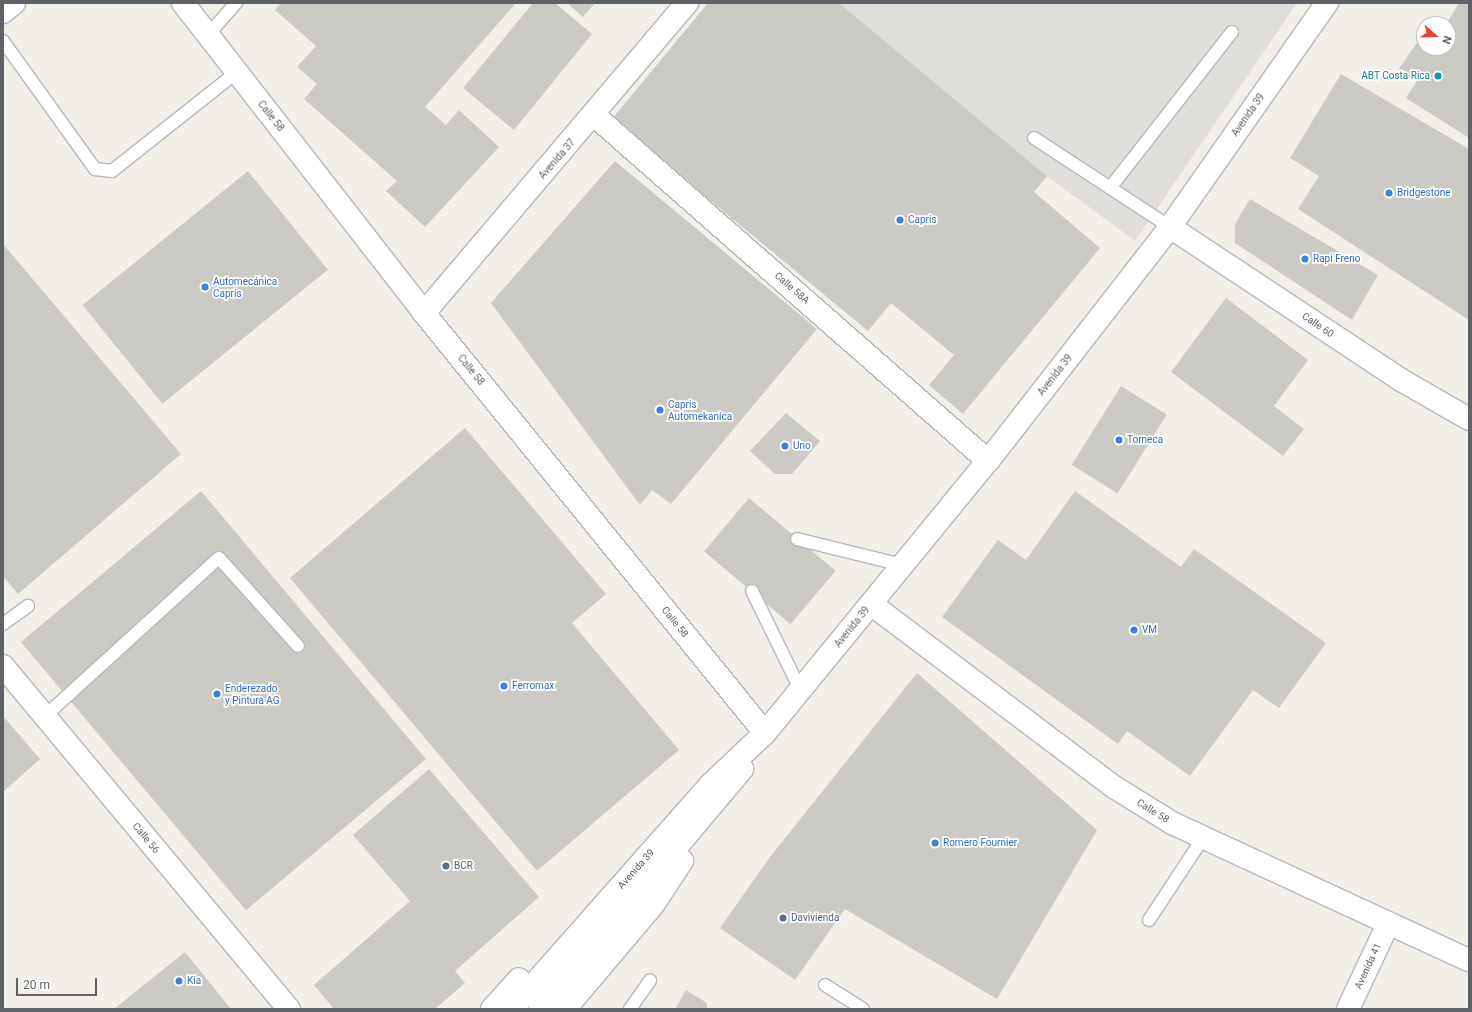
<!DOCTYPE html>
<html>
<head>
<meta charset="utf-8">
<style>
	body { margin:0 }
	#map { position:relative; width:1472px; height:1012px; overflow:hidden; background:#f1efe8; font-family:Roboto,sans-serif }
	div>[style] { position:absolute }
	.industrial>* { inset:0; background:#e0deda }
	.building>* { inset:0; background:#cccac5; transform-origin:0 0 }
	.roads { filter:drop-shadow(1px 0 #b5b8bc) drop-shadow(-1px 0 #b5b8bc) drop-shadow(0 1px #b5b8bc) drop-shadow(0 -1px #b5b8bc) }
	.lane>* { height:12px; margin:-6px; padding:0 6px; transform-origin:6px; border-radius:6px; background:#fff }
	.street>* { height:22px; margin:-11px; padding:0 11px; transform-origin:11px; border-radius:11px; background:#fff }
	.secondary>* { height:22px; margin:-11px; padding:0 11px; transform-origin:11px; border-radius:11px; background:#fff }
	.dots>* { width:11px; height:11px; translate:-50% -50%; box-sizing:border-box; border:2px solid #fff; border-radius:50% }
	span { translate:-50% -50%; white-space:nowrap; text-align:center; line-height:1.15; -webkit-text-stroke:3.5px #fff; paint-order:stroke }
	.culture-label { font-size:10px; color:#0d838f }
	.right { translate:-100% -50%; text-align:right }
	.street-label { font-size:10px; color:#5f6368 }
	.shop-label { font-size:10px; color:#366cbe }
	.left { translate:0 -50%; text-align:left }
	.service-label { font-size:10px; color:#4e5e75 }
	.frame { position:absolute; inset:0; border:4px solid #5f6368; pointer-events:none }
	.north { position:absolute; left:1416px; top:16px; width:40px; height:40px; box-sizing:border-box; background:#fff; border:1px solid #bfc1c3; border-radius:50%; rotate:110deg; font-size:11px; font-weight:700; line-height:16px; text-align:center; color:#5f6368 }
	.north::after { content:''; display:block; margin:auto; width:14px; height:18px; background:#ea4335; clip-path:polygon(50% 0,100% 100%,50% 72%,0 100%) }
	.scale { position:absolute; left:16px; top:978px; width:81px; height:18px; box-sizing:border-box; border:2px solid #5f6368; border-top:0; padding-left:5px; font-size:12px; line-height:14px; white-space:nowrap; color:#5f6368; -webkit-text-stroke:3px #fff; paint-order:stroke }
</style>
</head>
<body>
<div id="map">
	<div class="industrial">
		<i style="clip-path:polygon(839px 3px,1297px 3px,1135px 241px,1047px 176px)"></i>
	</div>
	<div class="building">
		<i style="clip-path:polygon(281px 3px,516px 3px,425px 107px,446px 125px,459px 110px,499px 147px,425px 227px,386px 191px,397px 181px,304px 99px,317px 84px,297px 67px,316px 46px,275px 10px)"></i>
		<i style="clip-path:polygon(533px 3px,555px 3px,592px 34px,514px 130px,463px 88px)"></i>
		<i style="clip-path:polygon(567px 3px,595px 3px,583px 17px)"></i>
		<i style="clip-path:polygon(708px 3px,839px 3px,1047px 176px,1034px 192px,1100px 248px,963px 414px,929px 385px,954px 355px,891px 303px,868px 331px,612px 119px)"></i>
		<i style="clip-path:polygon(1459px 3px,1469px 3px,1469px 138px,1406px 98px,1417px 81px,1398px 70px,1421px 37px,1424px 48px,1448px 48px,1446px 24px)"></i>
		<i style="clip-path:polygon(1341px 74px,1469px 149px,1469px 320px,1298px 209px,1319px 176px,1290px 158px)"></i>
		<i style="clip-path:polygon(615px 161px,817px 329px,671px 504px,652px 490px,640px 505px,491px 303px)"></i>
		<i style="left:248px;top:171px;width:127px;height:213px;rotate:51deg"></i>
		<i style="clip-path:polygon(1250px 199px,1378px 275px,1352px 320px,1235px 243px,1235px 224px)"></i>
		<i style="clip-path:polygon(3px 244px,181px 454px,18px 594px,3px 576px)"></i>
		<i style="clip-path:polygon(1226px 298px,1308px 360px,1274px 406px,1304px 429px,1283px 456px,1171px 372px)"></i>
		<i style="left:1121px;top:386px;width:54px;height:93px;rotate:32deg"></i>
		<i style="clip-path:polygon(786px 413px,820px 441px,792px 474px,775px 474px,750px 451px)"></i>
		<i style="clip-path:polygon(465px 428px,606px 594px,572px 623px,679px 750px,537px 871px,290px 578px)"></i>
		<i style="left:201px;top:491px;width:350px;height:235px;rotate:50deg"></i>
		<i style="clip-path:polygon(1075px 491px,1181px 567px,1194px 549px,1326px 643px,1279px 708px,1253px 690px,1190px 776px,1127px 731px,1118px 744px,942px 617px,998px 540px,1026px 560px)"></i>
		<i style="left:749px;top:498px;width:113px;height:70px;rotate:40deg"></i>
		<i style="clip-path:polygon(917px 673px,1097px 830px,997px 999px,845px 909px,795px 980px,720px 928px,770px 857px)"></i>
		<i style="clip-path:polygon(3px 716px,40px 759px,3px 792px)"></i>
		<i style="clip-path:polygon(429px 769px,539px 897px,455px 971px,465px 983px,435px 1009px,334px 1009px,314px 985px,410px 901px,353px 835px)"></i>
		<i style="clip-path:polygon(185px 952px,231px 1009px,114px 1009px)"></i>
		<i style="clip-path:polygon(686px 990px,707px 1003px,707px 1009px,675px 1009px)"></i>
	</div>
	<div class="roads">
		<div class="lane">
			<i style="left:208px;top:35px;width:43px;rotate:-48.8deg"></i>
			<i style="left:3px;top:41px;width:158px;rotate:54.3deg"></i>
			<i style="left:95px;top:169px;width:17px;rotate:7deg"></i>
			<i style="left:112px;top:171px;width:159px;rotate:-38.4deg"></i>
			<i style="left:1034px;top:138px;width:163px;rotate:33.2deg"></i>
			<i style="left:1110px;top:188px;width:198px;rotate:-52deg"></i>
			<i style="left:797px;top:539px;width:108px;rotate:13.9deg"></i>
			<i style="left:752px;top:591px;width:111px;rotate:63.9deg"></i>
			<i style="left:3px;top:624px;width:31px;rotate:-36deg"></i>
			<i style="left:44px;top:717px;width:236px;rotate:-42.3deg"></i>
			<i style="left:219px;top:558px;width:118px;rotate:48.1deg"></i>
			<i style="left:1149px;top:920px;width:98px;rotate:-56.6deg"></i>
			<i style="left:825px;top:985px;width:45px;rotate:32.3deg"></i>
			<i style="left:630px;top:1009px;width:35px;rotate:-55deg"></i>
		</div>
		<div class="street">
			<i style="left:183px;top:3px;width:393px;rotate:52.1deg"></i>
			<i style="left:424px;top:313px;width:541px;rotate:50.93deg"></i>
			<i style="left:3px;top:12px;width:14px;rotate:-39deg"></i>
			<i style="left:595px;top:116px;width:523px;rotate:41.28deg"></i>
			<i style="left:1170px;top:227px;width:277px;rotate:33.5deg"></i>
			<i style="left:1401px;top:380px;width:78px;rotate:29.8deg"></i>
			<i style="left:424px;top:313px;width:407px;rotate:-49.7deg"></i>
			<i style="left:871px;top:604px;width:304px;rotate:37deg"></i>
			<i style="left:1114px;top:787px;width:68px;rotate:31.8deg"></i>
			<i style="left:1172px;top:823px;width:327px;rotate:24.8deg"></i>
			<i style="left:3px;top:666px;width:447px;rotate:50.2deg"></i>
			<i style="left:1348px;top:1009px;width:94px;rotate:-64.8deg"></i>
		</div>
		<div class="secondary">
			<i style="left:492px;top:1009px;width:40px;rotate:-48deg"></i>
			<i style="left:512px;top:1009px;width:299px;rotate:-48.5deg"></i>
			<i style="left:710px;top:785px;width:76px;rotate:-43.4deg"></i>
			<i style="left:765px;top:733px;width:352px;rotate:-50.7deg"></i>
			<i style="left:988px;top:461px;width:296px;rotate:-52.1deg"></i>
			<i style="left:1170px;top:227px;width:274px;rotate:-55deg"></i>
			<i style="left:540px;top:1009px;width:314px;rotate:-49.9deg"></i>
			<i style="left:565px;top:1009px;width:136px;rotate:-49.8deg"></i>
			<i style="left:653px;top:905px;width:53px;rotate:-56.6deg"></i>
		</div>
	</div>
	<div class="dots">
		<i style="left:1438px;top:76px;background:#0f9aa8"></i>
		<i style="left:1389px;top:193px;background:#3f7fe0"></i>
		<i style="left:900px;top:220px;background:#3f7fe0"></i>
		<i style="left:1305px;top:259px;background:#3f7fe0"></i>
		<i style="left:205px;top:287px;background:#3f7fe0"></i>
		<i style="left:660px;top:410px;background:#3f7fe0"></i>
		<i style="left:1119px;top:440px;background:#3f7fe0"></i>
		<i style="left:785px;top:446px;background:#3f7fe0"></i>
		<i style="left:1134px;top:630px;background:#3f7fe0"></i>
		<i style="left:504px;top:686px;background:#3f7fe0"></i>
		<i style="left:217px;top:694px;background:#3f7fe0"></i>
		<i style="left:935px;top:843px;background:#3f7fe0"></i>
		<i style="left:446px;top:866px;background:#5c6f8a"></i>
		<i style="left:783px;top:918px;background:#5c6f8a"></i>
		<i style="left:179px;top:981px;background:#3f7fe0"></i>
	</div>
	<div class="culture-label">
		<span class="right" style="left:1430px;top:76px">ABT Costa Rica</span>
	</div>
	<div class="street-label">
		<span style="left:1248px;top:115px;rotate:-55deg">Avenida 39</span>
		<span style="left:271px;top:116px;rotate:52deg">Calle 58</span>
		<span style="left:557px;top:159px;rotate:-49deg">Avenida 37</span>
		<span style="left:792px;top:288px;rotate:41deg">Calle 58A</span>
		<span style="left:1318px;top:325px;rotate:34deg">Calle 60</span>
		<span style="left:471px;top:370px;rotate:51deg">Calle 58</span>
		<span style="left:1055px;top:375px;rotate:-52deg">Avenida 39</span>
		<span style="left:675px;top:622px;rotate:51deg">Calle 58</span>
		<span style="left:852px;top:627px;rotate:-51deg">Avenida 39</span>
		<span style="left:1153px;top:811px;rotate:32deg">Calle 58</span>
		<span style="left:146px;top:838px;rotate:50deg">Calle 56</span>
		<span style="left:636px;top:869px;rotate:-48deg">Avenida 39</span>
		<span style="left:1368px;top:966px;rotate:-65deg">Avenida 41</span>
	</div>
	<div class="shop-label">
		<span class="left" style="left:1397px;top:193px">Bridgestone</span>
		<span class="left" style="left:908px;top:220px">Capris</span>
		<span class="left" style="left:1313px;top:259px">Rapi Freno</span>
		<span class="left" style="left:213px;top:287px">Automecánica<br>Capris</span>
		<span class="left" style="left:668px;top:410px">Capris<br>Automekanica</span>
		<span class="left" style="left:1127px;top:440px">Torneca</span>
		<span class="left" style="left:793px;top:446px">Uno</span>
		<span class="left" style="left:1142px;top:630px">VM</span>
		<span class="left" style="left:512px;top:686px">Ferromax</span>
		<span class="left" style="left:225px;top:694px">Enderezado<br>y Pintura AG</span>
		<span class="left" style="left:943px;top:843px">Romero Fournier</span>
		<span class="left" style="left:187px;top:981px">Kia</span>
	</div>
	<div class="service-label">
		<span class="left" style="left:454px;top:866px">BCR</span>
		<span class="left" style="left:791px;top:918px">Davivienda</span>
	</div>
	<div class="frame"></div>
	<div class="north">N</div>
	<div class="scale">20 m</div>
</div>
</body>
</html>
